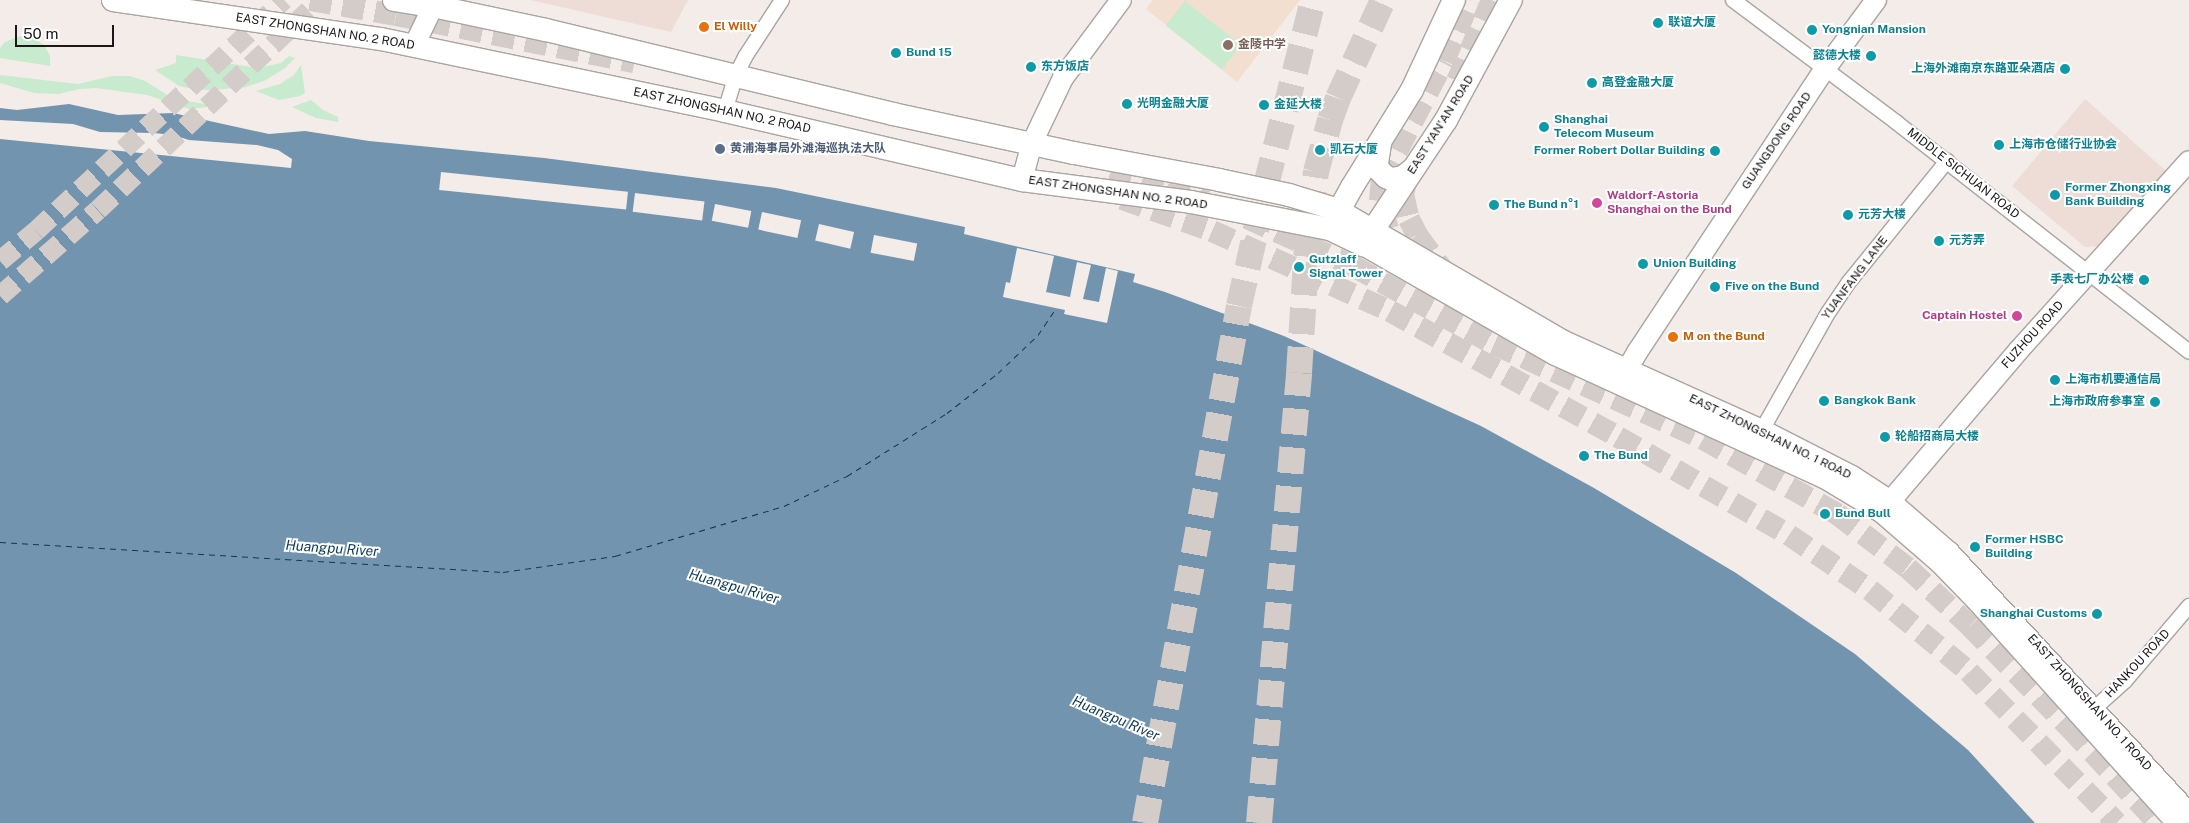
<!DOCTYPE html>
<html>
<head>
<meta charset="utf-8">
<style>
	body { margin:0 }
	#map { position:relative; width:2189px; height:823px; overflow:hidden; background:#f3ece8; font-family:"Public Sans","Noto Sans SC",sans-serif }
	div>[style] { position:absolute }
	.built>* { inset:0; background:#edddd6 }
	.education>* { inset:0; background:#f3dfd0 }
	.green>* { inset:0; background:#c8eacf; transform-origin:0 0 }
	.water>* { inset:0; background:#7294ae }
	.pier>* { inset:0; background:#f3ece8; transform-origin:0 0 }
	.ferry>* { height:1px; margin-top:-0.5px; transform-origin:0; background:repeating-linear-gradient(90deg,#0b3954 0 6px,transparent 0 11px) }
	.secondary-tunnel>* { height:20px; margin-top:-10px; transform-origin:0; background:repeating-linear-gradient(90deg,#d3ccc9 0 20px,transparent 0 30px) }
	.primary-tunnel>* { height:22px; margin-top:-11px; transform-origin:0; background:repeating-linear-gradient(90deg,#d3ccc9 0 22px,transparent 0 33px) }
	.highway-tunnel>* { height:26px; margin-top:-13px; transform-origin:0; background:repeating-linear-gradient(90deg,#d3ccc9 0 26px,transparent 0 39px) }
	.roads { filter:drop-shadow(1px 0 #aba4a0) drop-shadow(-1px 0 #aba4a0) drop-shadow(0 1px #aba4a0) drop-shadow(0 -1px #aba4a0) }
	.street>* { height:14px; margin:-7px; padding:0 7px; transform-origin:7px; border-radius:7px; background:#fff }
	.secondary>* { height:20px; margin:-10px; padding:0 10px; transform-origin:10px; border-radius:10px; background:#fff }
	.primary>* { height:22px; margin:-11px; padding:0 11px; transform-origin:11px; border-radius:11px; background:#fff }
	.dots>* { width:14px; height:14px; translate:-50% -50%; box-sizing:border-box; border:2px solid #fff; border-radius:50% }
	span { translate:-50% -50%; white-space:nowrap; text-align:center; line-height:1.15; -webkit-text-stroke:4px #fff; paint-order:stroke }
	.culture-label { font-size:12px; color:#0d838f; font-weight:700 }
	.left { translate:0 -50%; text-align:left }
	.right { translate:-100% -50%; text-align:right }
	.food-label { font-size:12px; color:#c56008; font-weight:700 }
	.street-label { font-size:12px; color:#1b1817 }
	.education-label { font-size:12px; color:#785e54; font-weight:700 }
	.service-label { font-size:12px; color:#4e5e75; font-weight:700 }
	.hotel-label { font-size:12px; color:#b23c85; font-weight:700 }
	.water-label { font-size:14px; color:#0b3954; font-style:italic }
	.scale { position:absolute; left:15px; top:25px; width:99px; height:22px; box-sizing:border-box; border:2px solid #1b1817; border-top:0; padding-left:6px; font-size:15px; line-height:18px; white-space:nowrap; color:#1b1817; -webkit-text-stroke:4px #fff; paint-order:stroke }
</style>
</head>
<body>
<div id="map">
	<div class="built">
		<i style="clip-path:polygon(530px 0,688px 0,671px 32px)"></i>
		<i style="clip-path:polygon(2085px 99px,2166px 171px,2099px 246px,2085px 247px,2012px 186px)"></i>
	</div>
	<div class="education">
		<i style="clip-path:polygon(1153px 0,1300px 0,1237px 82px,1146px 9px)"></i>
	</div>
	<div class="green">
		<i style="left:1185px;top:1px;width:71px;height:31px;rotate:38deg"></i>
		<i style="clip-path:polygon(23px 35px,31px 36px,45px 46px,50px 56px,50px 66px,0 58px,0 48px,5px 42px)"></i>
		<i style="clip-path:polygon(176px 55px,258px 68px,281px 63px,289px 56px,295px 58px,285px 68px,266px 80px,246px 87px,213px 90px,198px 90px,179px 86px,155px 70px,176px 63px)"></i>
		<i style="clip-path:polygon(301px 65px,305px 93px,300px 96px,279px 100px,256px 91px,280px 84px,294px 75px)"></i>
		<i style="clip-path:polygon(0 75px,78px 84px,112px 76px,130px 76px,145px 81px,174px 99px,217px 106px,189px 109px,147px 95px,96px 88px,79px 89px,58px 94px,34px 93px,0 83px)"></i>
		<i style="clip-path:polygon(311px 100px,323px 110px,338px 117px,338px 122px,316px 118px,292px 107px)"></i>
	</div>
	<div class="water">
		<i style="clip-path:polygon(69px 104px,118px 115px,173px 113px,269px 134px,305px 131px,369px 141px,544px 158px,776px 188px,965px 227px,964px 234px,1135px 274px,1133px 282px,1165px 292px,1284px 336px,1481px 426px,1594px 488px,1736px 573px,1855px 654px,1968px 750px,2035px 823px,0 823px,0 108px,17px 110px)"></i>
	</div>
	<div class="pier">
		<i style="clip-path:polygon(0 120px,73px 124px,100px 132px,154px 133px,173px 135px,189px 140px,257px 145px,278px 150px,292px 159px,291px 168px,0 139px)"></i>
		<i style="left:441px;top:172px;width:188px;height:18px;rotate:6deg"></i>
		<i style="left:635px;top:193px;width:70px;height:19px;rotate:7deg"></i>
		<i style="left:715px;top:204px;width:37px;height:17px;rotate:11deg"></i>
		<i style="left:762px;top:212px;width:40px;height:18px;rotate:12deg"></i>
		<i style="left:819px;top:224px;width:36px;height:17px;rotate:13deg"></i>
		<i style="left:874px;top:235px;width:44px;height:18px;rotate:11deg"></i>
		<i style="clip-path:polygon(1017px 248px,1054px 256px,1046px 292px,1070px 297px,1077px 262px,1081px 263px,1091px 265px,1083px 299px,1099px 302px,1106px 268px,1118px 271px,1107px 323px,1064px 314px,1065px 310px,1003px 297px,1006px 282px,1010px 283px)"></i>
	</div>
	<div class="ferry">
		<i style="left:0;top:542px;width:504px;rotate:3.41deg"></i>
		<i style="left:503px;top:572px;width:113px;rotate:-8.1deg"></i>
		<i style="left:615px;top:556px;width:176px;rotate:-16.5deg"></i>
		<i style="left:784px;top:506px;width:70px;rotate:-25.5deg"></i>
		<i style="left:847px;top:476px;width:118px;rotate:-32.2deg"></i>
		<i style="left:947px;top:413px;width:65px;rotate:-38.1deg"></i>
		<i style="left:998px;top:373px;width:55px;rotate:-43.5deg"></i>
		<i style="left:1038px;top:335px;width:32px;rotate:-56deg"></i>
	</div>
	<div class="secondary-tunnel">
		<i style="left:0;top:261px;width:47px;rotate:-39.8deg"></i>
		<i style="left:36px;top:231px;width:339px;rotate:-43deg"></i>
		<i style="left:0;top:296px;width:130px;rotate:-41.3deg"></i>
		<i style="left:98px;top:210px;width:306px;rotate:-43.4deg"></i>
	</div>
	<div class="primary-tunnel">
		<i style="left:310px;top:0;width:87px;rotate:9.9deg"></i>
		<i style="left:396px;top:15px;width:243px;rotate:11.2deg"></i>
		<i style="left:1457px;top:81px;width:88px;rotate:-66.6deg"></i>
		<i style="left:1111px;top:169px;width:59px;rotate:15.7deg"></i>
		<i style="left:1168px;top:185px;width:41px;rotate:22.8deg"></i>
		<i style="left:1408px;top:173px;width:22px;rotate:103deg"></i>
		<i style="left:1403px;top:194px;width:26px;rotate:77deg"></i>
		<i style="left:1409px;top:219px;width:18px;rotate:63deg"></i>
		<i style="left:1417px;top:235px;width:47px;rotate:53.6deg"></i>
		<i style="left:1122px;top:199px;width:96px;rotate:19.6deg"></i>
		<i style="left:1212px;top:231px;width:195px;rotate:24.2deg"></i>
		<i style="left:1390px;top:311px;width:260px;rotate:28.9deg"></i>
		<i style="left:1618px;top:437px;width:197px;rotate:29.8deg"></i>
		<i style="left:1789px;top:535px;width:98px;rotate:34.2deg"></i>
		<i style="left:1870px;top:590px;width:129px;rotate:39.6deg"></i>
		<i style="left:1969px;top:672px;width:211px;rotate:45.6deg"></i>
		<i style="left:1247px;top:218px;width:116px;rotate:24.4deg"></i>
		<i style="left:1353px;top:266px;width:161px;rotate:29deg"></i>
		<i style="left:1494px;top:344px;width:230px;rotate:24.4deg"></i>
		<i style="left:1703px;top:439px;width:154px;rotate:29.2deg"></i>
		<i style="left:1837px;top:514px;width:89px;rotate:37.3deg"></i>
		<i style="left:1908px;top:568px;width:85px;rotate:43.1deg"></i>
		<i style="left:1970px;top:626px;width:143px;rotate:45.6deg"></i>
		<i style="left:2070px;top:728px;width:129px;rotate:47.2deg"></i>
		<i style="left:1388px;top:229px;width:29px;rotate:-106deg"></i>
		<i style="left:1380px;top:201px;width:21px;rotate:-85deg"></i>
		<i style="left:1382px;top:180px;width:134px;rotate:-62.5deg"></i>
		<i style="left:1444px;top:61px;width:66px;rotate:-66.9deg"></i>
	</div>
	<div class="highway-tunnel">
		<i style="left:1145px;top:823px;width:525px;rotate:-79.7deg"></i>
		<i style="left:1239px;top:306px;width:124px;rotate:-77.4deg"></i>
		<i style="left:1266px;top:185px;width:191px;rotate:-75.7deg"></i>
		<i style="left:1259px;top:823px;width:452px;rotate:-84.9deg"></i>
		<i style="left:1299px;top:373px;width:157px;rotate:-86.4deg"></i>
		<i style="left:1309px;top:216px;width:45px;rotate:-81deg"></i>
		<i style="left:1316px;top:172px;width:54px;rotate:-74.9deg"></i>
		<i style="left:1330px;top:120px;width:23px;rotate:-70deg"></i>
		<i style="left:1338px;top:98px;width:108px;rotate:-65.3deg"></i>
	</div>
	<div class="roads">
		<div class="street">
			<i style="left:1733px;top:0;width:204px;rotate:36.8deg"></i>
			<i style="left:1896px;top:122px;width:372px;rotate:38.1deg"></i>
			<i style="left:725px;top:111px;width:38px;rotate:-73deg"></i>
			<i style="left:736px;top:75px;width:20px;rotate:-63deg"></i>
			<i style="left:745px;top:57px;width:68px;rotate:-57deg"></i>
			<i style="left:1762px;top:430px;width:134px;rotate:-60.6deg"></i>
			<i style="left:1828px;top:313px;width:37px;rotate:-56deg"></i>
			<i style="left:1849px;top:282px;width:156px;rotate:-51deg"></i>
			<i style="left:2087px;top:715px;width:51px;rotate:-41.8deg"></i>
			<i style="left:2125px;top:681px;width:99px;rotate:-49.5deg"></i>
		</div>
		<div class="secondary">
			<i style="left:414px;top:46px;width:51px;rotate:-64.4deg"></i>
			<i style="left:1022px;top:180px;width:38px;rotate:-75deg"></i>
			<i style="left:1032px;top:143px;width:72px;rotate:-64.5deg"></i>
			<i style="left:1063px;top:78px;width:97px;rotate:-53.4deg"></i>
			<i style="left:1339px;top:210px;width:260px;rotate:30.2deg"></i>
			<i style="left:1564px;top:341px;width:217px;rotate:24.2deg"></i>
			<i style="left:1762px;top:430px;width:101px;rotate:27.1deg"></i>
			<i style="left:1852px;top:476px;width:44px;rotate:33deg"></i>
			<i style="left:1889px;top:500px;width:79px;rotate:40.9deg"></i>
			<i style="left:1949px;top:552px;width:355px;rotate:47.4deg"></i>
			<i style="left:1363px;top:245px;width:221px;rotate:29.8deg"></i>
			<i style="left:1555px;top:355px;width:296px;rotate:24.6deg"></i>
			<i style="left:1824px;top:478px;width:66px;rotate:30.8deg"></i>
			<i style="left:1881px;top:512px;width:77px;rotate:40.8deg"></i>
			<i style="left:1939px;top:562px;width:53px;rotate:45.8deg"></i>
			<i style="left:1976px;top:600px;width:300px;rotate:48deg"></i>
			<i style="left:1620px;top:382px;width:36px;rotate:-60deg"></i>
			<i style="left:1638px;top:351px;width:338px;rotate:-56.5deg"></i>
			<i style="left:1825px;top:69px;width:86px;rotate:-53.5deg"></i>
			<i style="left:1882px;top:511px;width:211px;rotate:-49.6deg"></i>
			<i style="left:2019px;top:350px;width:254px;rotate:-48deg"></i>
		</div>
		<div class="primary">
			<i style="left:113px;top:0;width:271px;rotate:8.3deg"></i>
			<i style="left:381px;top:39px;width:351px;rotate:11.8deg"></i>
			<i style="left:725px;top:111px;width:305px;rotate:13.1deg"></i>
			<i style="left:1022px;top:180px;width:170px;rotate:7.4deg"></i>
			<i style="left:1191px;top:202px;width:142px;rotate:11deg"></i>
			<i style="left:1330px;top:229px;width:37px;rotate:26deg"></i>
			<i style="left:1363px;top:245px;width:150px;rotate:-56.4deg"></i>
			<i style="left:1446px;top:120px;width:136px;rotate:-61.6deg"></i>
			<i style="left:394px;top:0;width:39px;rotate:9deg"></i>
			<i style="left:433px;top:6px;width:116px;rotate:12deg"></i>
			<i style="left:546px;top:30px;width:357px;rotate:13.6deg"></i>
			<i style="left:893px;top:114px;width:185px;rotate:12.2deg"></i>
			<i style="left:1074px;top:153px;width:147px;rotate:10.5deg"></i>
			<i style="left:1219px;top:180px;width:72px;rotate:12.1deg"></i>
			<i style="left:1289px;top:195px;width:52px;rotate:16.7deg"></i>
			<i style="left:1380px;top:144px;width:19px;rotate:99deg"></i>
			<i style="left:1377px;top:163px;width:6px;rotate:81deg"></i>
			<i style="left:1378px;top:169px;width:11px;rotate:45deg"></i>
			<i style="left:1386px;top:177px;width:5px;rotate:22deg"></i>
			<i style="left:1391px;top:179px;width:12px;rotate:-9deg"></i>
			<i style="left:1403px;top:177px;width:14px;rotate:-39deg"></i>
			<i style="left:1332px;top:223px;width:41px;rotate:-60.9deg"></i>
			<i style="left:1352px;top:187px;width:114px;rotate:-58.3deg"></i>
			<i style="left:1412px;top:90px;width:99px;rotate:-65deg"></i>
		</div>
	</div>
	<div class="dots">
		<i style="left:1658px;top:23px;background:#0f9aa8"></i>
		<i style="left:704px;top:27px;background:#e8710a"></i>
		<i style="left:1812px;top:30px;background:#0f9aa8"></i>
		<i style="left:1228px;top:45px;background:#8d6e63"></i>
		<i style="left:896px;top:53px;background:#0f9aa8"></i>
		<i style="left:1871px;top:56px;background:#0f9aa8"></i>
		<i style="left:1031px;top:67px;background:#0f9aa8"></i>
		<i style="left:2065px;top:69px;background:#0f9aa8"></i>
		<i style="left:1592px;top:83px;background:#0f9aa8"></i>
		<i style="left:1127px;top:104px;background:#0f9aa8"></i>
		<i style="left:1264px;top:105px;background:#0f9aa8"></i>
		<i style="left:1544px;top:127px;background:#0f9aa8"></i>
		<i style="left:1999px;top:145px;background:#0f9aa8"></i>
		<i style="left:720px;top:149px;background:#5c6f8a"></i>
		<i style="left:1320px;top:150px;background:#0f9aa8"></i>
		<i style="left:1715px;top:151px;background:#0f9aa8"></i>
		<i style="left:2055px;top:195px;background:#0f9aa8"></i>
		<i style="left:1597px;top:203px;background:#d1479c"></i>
		<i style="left:1494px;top:205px;background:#0f9aa8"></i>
		<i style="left:1848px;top:215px;background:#0f9aa8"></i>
		<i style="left:1939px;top:241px;background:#0f9aa8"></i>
		<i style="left:1643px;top:264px;background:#0f9aa8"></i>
		<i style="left:1299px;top:267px;background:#0f9aa8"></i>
		<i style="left:2144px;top:280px;background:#0f9aa8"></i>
		<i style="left:1715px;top:287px;background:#0f9aa8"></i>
		<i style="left:2017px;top:316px;background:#d1479c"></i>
		<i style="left:1673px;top:337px;background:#e8710a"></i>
		<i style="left:2055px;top:380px;background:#0f9aa8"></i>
		<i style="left:1824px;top:401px;background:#0f9aa8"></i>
		<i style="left:2155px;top:402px;background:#0f9aa8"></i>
		<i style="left:1885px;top:437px;background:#0f9aa8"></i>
		<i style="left:1584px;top:456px;background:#0f9aa8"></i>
		<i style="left:1825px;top:514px;background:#0f9aa8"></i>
		<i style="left:1975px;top:547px;background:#0f9aa8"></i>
		<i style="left:2097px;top:614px;background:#0f9aa8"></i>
	</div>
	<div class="culture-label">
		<span class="left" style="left:1668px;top:23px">联谊大厦</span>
		<span class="left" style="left:1822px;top:30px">Yongnian Mansion</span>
		<span class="left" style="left:906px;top:53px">Bund 15</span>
		<span class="right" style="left:1861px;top:56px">懿德大楼</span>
		<span class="left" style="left:1041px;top:67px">东方饭店</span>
		<span class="right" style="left:2055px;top:69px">上海外滩南京东路亚朵酒店</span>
		<span class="left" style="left:1602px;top:83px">高登金融大厦</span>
		<span class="left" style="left:1137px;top:104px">光明金融大厦</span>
		<span class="left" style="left:1274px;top:105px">金延大楼</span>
		<span class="left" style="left:1554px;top:127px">Shanghai<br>Telecom Museum</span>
		<span class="left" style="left:2009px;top:145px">上海市仓储行业协会</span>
		<span class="left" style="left:1330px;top:150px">凯石大厦</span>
		<span class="right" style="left:1705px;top:151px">Former Robert Dollar Building</span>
		<span class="left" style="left:2065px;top:195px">Former Zhongxing<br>Bank Building</span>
		<span class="left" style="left:1504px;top:205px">The Bund n°1</span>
		<span class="left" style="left:1858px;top:215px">元芳大楼</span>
		<span class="left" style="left:1949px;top:241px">元芳弄</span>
		<span class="left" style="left:1309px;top:267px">Gutzlaff<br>Signal Tower</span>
		<span class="left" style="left:1653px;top:264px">Union Building</span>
		<span class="right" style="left:2134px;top:280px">手表七厂办公楼</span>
		<span class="left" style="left:1725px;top:287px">Five on the Bund</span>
		<span class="left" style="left:2065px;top:380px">上海市机要通信局</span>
		<span class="left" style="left:1834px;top:401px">Bangkok Bank</span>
		<span class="right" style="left:2145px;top:402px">上海市政府参事室</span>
		<span class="left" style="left:1895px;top:437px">轮船招商局大楼</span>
		<span class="left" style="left:1594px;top:456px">The Bund</span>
		<span class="left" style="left:1835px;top:514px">Bund Bull</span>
		<span class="left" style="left:1985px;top:547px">Former HSBC<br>Building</span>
		<span class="right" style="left:2087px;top:614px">Shanghai Customs</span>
	</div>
	<div class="food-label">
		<span class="left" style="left:714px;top:27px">El Willy</span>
		<span class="left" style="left:1683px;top:337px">M on the Bund</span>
	</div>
	<div class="street-label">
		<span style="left:325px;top:32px;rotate:9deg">EAST ZHONGSHAN NO. 2 ROAD</span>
		<span style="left:722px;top:111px;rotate:12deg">EAST ZHONGSHAN NO. 2 ROAD</span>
		<span style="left:1441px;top:125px;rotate:-58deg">EAST YAN'AN ROAD</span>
		<span style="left:1777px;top:141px;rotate:-56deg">GUANGDONG ROAD</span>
		<span style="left:1963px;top:174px;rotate:38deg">MIDDLE SICHUAN ROAD</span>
		<span style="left:1118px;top:193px;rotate:8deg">EAST ZHONGSHAN NO. 2 ROAD</span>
		<span style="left:1855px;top:278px;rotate:-53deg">YUANFANG LANE</span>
		<span style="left:2033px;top:335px;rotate:-48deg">FUZHOU ROAD</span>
		<span style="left:1770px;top:437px;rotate:26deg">EAST ZHONGSHAN NO. 1 ROAD</span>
		<span style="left:2138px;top:664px;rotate:-47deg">HANKOU ROAD</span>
		<span style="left:2089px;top:703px;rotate:48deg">EAST ZHONGSHAN NO. 1 ROAD</span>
	</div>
	<div class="education-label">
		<span class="left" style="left:1238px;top:45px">金陵中学</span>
	</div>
	<div class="service-label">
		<span class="left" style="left:730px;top:149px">黄浦海事局外滩海巡执法大队</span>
	</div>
	<div class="hotel-label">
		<span class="left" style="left:1607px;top:203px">Waldorf-Astoria<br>Shanghai on the Bund</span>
		<span class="right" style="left:2007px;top:316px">Captain Hostel</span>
	</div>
	<div class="water-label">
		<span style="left:332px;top:548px;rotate:4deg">Huangpu River</span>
		<span style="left:734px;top:586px;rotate:16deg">Huangpu River</span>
		<span style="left:1116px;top:718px;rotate:23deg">Huangpu River</span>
	</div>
	<div class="scale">50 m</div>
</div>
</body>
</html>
